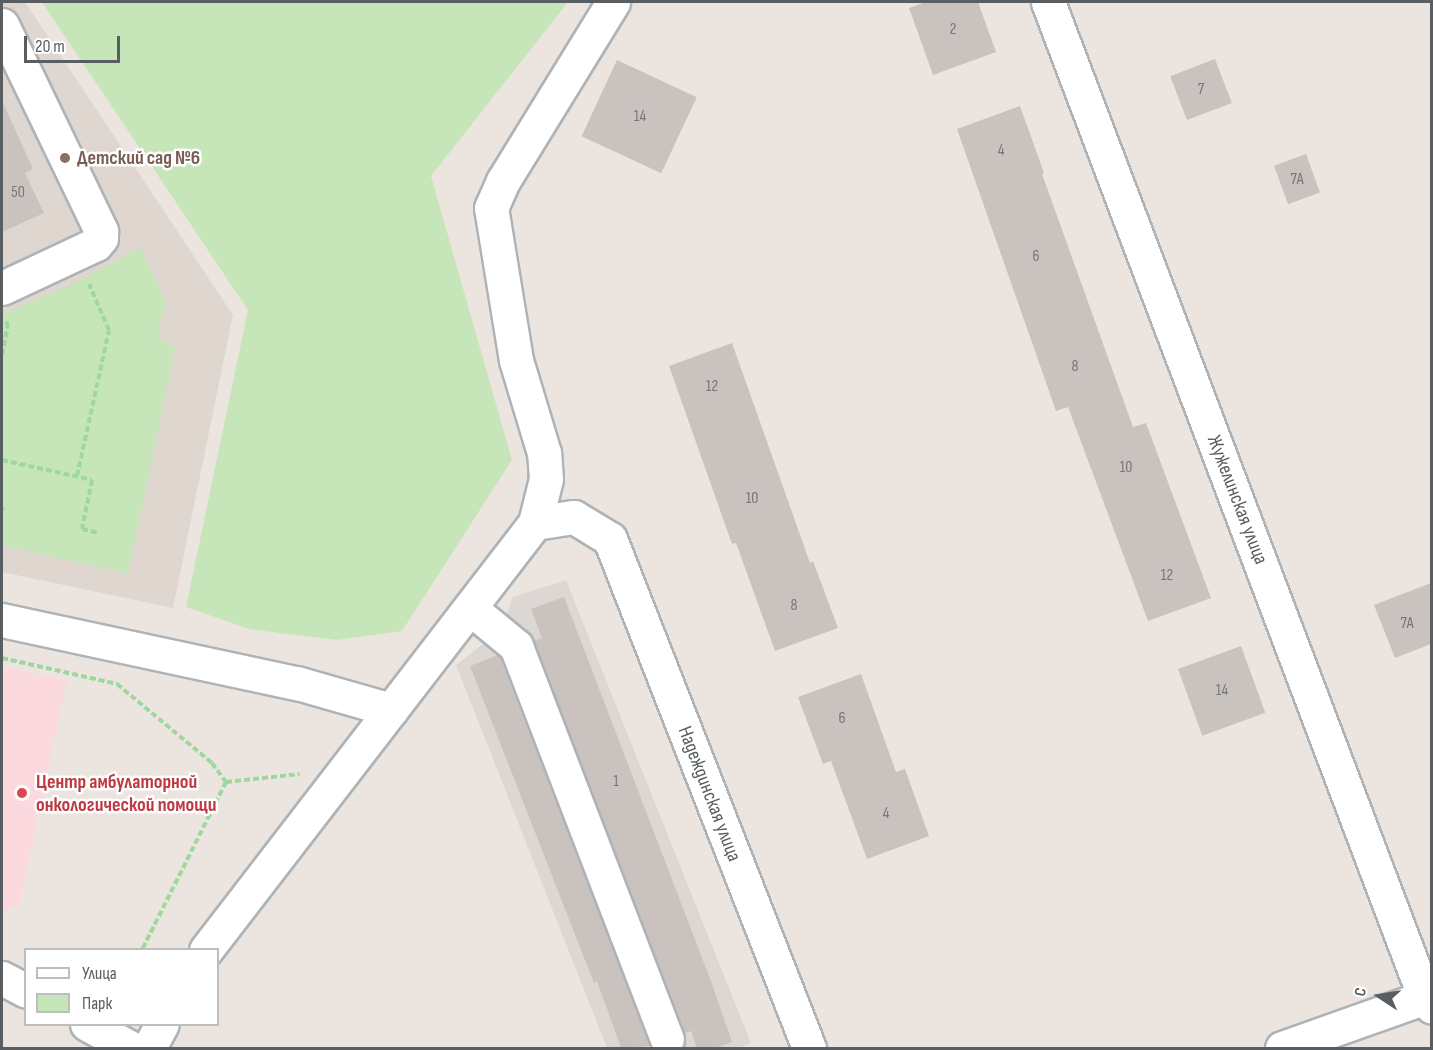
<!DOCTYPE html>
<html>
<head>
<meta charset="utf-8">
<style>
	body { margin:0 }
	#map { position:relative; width:1433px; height:1050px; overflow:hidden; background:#ece5df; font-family:"Sofia Sans Condensed",sans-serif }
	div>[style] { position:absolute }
	.industrial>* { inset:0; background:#dcd7d3 }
	.education>* { inset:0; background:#ded6cf }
	.medical>* { inset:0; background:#fcd8df }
	.green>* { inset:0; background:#c6e5b9 }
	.building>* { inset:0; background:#c9c2be; transform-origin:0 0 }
	.path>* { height:4px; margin-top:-2px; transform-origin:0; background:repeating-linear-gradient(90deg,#9ed89c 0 6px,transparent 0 9px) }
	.roads { filter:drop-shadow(2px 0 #adb3b6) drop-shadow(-2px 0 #adb3b6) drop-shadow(0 2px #adb3b6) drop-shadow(0 -2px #adb3b6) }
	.minor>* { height:33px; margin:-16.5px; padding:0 16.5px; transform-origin:16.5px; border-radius:16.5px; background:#fff }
	.dots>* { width:16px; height:16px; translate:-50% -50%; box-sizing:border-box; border:3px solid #fff; border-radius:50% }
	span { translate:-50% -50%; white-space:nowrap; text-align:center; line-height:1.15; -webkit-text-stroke:5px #fff; paint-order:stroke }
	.number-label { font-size:16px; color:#747778 }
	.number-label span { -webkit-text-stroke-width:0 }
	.education-label { font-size:20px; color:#785e54; font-weight:700 }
	.left { translate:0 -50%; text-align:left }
	.street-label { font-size:20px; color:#585e61 }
	.health-label { font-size:20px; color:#be3a42; font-weight:700 }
	.frame { position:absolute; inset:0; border:3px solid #585e61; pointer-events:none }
	.legend { position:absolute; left:24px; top:948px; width:195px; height:78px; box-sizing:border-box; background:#fff; border:2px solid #bcbfc0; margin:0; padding:8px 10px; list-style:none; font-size:18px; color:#585e61 }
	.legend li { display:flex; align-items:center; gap:12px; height:30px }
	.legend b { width:30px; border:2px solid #bcbfc0 }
	.north { position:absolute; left:1349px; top:966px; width:60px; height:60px; -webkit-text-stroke:4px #fff; paint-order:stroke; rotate:282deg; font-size:16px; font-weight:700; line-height:24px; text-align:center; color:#585e61 }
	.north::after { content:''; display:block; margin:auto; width:21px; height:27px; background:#585e61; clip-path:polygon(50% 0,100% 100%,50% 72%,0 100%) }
	.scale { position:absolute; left:24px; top:36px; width:96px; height:27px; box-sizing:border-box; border:3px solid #585e61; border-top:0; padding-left:8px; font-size:18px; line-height:21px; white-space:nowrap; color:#585e61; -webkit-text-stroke:4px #fff; paint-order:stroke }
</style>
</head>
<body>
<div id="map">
	<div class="industrial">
		<i style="clip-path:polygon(566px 580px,751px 1043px,738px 1048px,607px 1048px,456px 665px,501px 630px,513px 597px)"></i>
	</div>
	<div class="education">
		<i style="clip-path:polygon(2px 2px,25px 2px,233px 315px,173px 608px,2px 572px)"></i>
	</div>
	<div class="medical">
		<i style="clip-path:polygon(2px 667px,67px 680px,19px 906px,2px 912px)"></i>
	</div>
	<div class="green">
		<i style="clip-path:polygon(42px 2px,568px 2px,431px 176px,512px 460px,402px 631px,337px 640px,249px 629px,186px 607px,248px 310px)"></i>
		<i style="clip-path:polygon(140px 247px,166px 302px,157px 337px,175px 347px,128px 574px,2px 545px,2px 314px,79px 281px)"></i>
	</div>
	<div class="building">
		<i style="clip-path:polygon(926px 2px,978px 2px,996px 52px,933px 75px,909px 8px)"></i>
		<i style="left:1215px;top:59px;width:47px;height:48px;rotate:69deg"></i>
		<i style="left:617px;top:60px;width:88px;height:84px;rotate:25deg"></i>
		<i style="clip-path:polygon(2px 101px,33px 169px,25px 173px,44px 213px,2px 232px)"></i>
		<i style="clip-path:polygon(1020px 106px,1044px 173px,1042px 174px,1133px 427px,1146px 423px,1211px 598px,1148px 621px,1068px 407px,1056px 411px,957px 129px)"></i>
		<i style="left:1306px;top:154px;width:41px;height:34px;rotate:70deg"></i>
		<i style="clip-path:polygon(732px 343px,810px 563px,813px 561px,838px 628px,775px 651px,736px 543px,732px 544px,669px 366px)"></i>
		<i style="clip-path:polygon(1431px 583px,1431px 644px,1395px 658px,1374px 605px)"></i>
		<i style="clip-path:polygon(564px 597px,712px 984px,732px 1042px,715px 1048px,697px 1048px,691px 1031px,685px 1033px,534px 641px,542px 638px,531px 609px)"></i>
		<i style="left:1241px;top:646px;width:71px;height:67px;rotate:70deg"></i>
		<i style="clip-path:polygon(498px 655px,500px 657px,650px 1046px,621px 1048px,597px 981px,594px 983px,470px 666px)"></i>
		<i style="clip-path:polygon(861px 674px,896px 772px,905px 769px,929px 836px,867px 859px,831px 761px,823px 764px,798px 697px)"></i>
	</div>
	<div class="path">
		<i style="left:2px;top:355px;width:31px;rotate:-79deg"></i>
		<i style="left:8px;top:325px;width:4px;rotate:-117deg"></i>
		<i style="left:2px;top:460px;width:92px;rotate:12.5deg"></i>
		<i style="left:92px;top:480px;width:50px;rotate:101.5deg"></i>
		<i style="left:82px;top:529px;width:18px;rotate:13deg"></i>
		<i style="left:77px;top:476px;width:149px;rotate:-77.6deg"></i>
		<i style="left:109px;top:330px;width:50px;rotate:-113.5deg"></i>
		<i style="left:2px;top:509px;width:2px;rotate:27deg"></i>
		<i style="left:2px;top:658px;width:118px;rotate:12.7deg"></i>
		<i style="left:117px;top:684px;width:124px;rotate:39.7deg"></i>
		<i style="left:212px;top:763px;width:24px;rotate:54deg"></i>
		<i style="left:226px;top:782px;width:188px;rotate:116.6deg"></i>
		<i style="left:226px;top:782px;width:74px;rotate:-6.2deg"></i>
	</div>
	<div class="roads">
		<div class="minor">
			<i style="left:1048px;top:2px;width:1065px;rotate:69.27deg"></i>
			<i style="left:1425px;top:998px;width:11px;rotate:52deg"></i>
			<i style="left:2px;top:25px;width:229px;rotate:64.3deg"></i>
			<i style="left:101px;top:231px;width:7px;rotate:90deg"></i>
			<i style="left:101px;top:238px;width:8px;rotate:130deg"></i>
			<i style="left:96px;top:244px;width:104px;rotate:154.9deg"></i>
			<i style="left:535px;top:523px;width:45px;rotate:-76deg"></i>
			<i style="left:546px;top:479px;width:26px;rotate:-94deg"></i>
			<i style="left:544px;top:453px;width:97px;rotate:-106.8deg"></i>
			<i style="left:516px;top:360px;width:154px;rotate:-99.3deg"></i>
			<i style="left:491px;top:208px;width:30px;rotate:-66deg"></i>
			<i style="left:503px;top:181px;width:210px;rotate:-58.4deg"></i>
			<i style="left:470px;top:608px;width:60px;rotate:39.6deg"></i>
			<i style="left:516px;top:646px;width:421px;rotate:69deg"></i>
			<i style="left:2px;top:620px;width:302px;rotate:12.1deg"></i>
			<i style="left:297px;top:683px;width:98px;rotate:16deg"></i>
			<i style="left:206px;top:950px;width:539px;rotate:-52.39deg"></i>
			<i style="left:535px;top:523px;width:39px;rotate:-9deg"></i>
			<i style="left:574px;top:517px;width:42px;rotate:31.4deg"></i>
			<i style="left:610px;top:539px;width:547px;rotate:68.65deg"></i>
			<i style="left:2px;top:978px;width:27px;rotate:28deg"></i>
			<i style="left:87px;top:1024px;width:50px;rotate:28.6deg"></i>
			<i style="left:149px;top:1048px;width:27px;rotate:-62deg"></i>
			<i style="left:1282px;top:1048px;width:159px;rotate:-19.5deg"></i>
		</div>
	</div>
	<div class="dots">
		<i style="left:65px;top:158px;background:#8d6e63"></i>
		<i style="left:22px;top:793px;background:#e0444e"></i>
	</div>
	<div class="number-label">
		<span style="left:953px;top:30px">2</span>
		<span style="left:1201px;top:90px">7</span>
		<span style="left:640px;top:117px">14</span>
		<span style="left:1001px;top:151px">4</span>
		<span style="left:1297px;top:180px">7А</span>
		<span style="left:18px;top:193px">50</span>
		<span style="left:1036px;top:257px">6</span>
		<span style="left:1075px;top:367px">8</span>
		<span style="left:712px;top:387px">12</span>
		<span style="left:1126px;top:468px">10</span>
		<span style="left:752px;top:499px">10</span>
		<span style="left:1167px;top:576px">12</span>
		<span style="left:794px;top:606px">8</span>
		<span style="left:1407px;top:624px">7А</span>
		<span style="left:1222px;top:691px">14</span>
		<span style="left:842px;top:719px">6</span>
		<span style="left:616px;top:782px">1</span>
		<span style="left:886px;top:814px">4</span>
	</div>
	<div class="education-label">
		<span class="left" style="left:77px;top:158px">Детский сад №6</span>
	</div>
	<div class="street-label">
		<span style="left:1237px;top:500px;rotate:69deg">Жужелинская улица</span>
		<span style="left:709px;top:794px;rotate:69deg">Надеждинская улица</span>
	</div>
	<div class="health-label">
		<span class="left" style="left:36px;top:794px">Центр амбулаторной<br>онкологической помощи</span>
	</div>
	<div class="frame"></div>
	<ul class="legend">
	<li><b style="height:8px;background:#fff"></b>Улица</li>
	<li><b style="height:16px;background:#c6e5b9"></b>Парк</li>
	</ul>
	<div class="north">С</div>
	<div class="scale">20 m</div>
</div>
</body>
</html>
